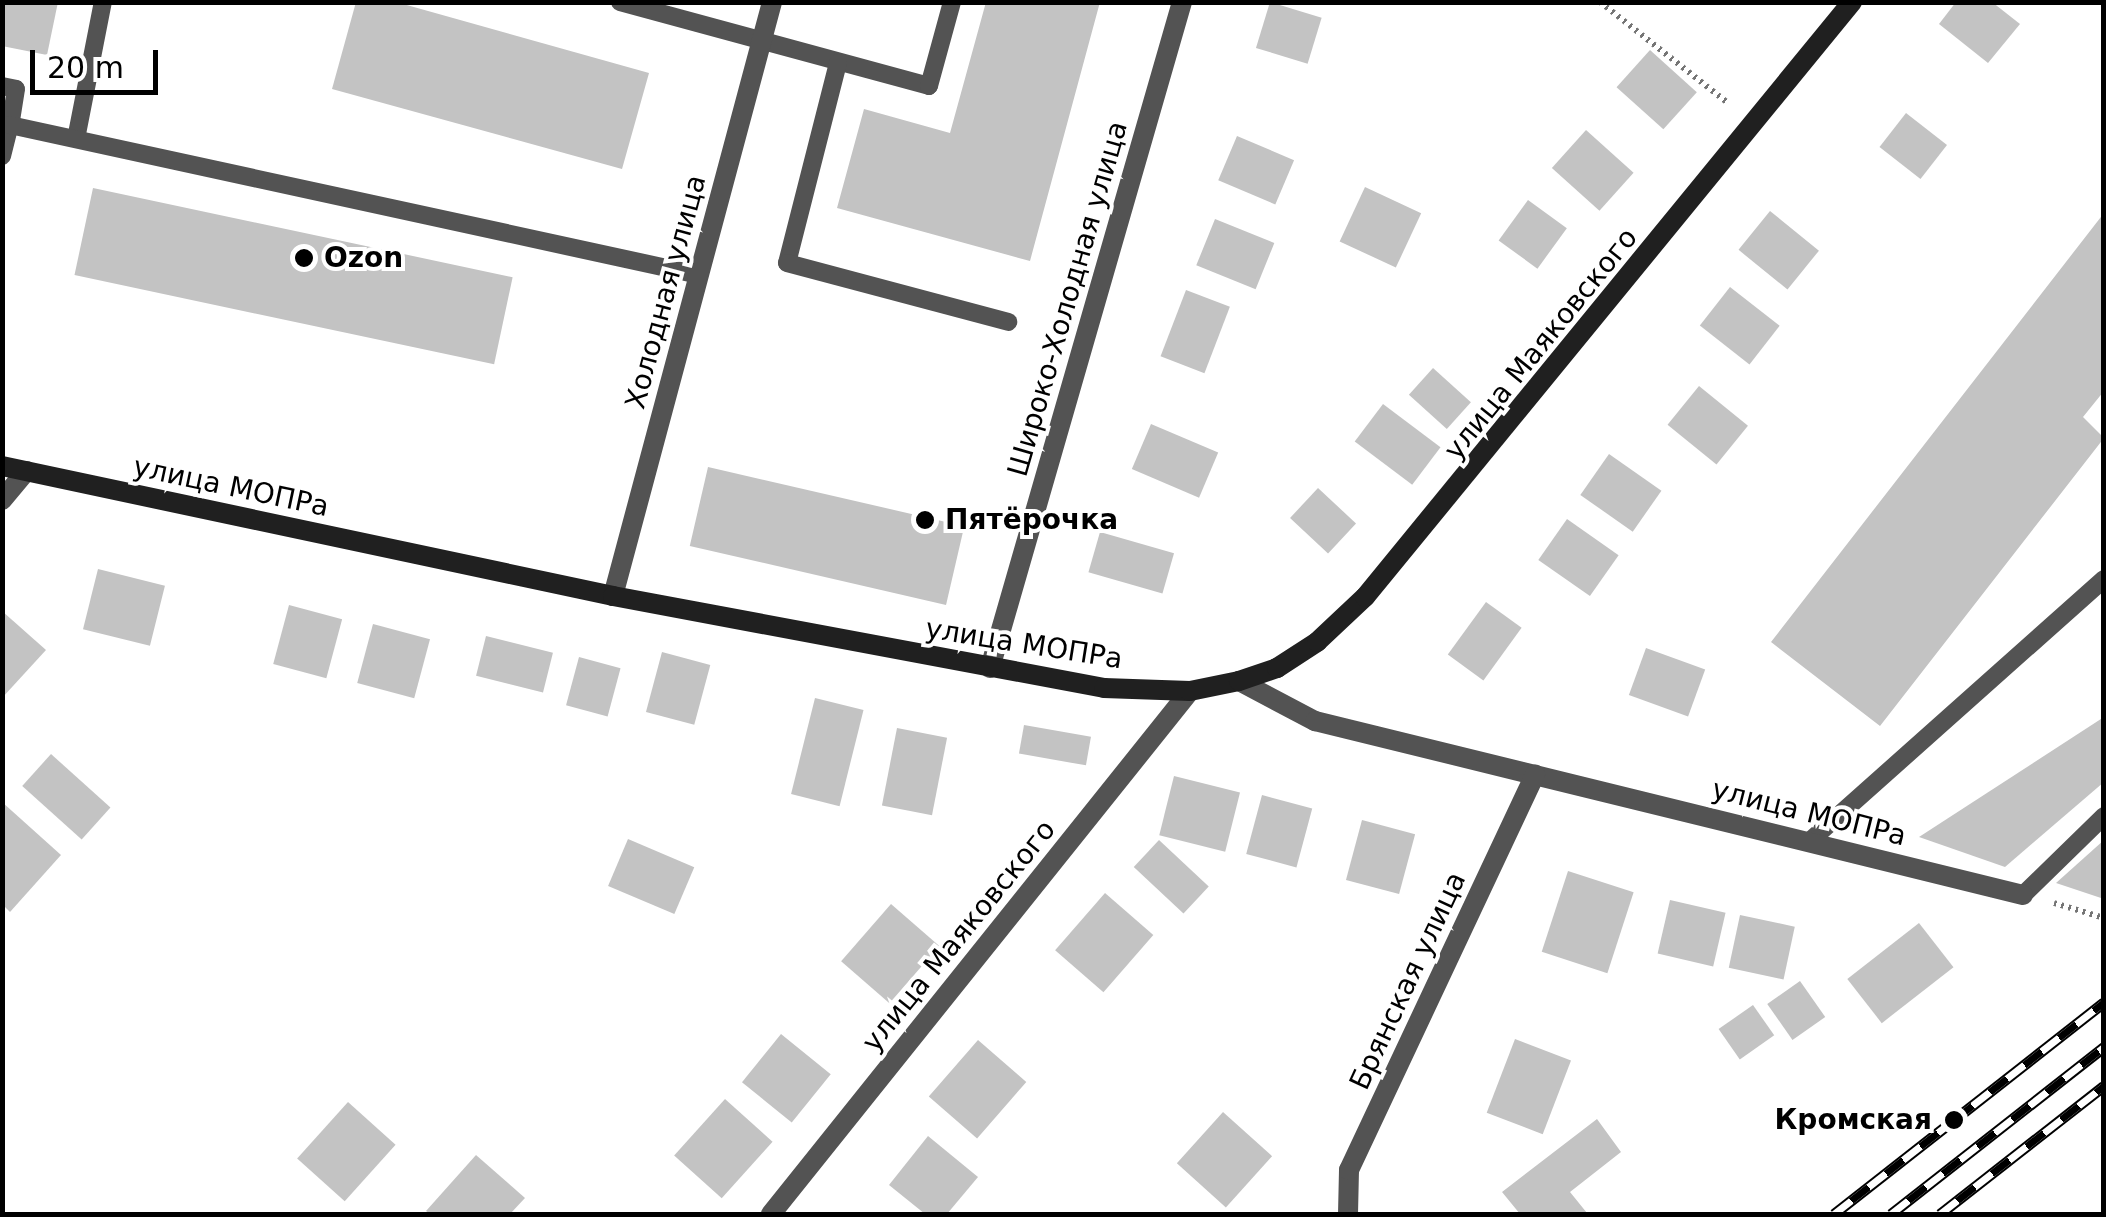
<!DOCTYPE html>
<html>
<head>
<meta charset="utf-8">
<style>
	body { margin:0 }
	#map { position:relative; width:2106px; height:1217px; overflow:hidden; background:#fff; font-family:"DejaVu Sans",sans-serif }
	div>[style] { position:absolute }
	.building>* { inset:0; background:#c3c3c3; transform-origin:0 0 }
	.path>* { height:6px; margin-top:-3px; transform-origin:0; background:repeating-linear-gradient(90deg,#757575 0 2.5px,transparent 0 7.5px) }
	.lane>* { height:18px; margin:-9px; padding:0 9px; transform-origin:9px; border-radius:9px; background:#535353 }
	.street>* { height:20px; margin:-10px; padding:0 10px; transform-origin:10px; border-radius:10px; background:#535353 }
	.secondary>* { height:20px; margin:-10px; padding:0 10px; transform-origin:10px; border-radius:10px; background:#202020 }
	.rail>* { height:11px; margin-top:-5.5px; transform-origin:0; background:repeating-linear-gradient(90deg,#fff 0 22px,#000 0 44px); box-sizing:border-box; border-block:2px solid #000 }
	.dots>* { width:28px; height:28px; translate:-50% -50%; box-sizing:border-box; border:5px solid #fff; border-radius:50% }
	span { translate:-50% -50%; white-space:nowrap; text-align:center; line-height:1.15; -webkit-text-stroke:8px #fff; paint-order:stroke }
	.poi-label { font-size:28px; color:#000; font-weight:700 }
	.left { translate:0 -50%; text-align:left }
	.right { translate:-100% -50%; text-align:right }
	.street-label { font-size:28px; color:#000 }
	.frame { position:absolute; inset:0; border:5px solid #000; pointer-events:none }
	.scale { position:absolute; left:30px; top:50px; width:128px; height:45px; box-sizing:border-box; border:5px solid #000; border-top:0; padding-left:12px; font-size:30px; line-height:35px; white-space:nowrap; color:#000; -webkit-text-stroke:8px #fff; paint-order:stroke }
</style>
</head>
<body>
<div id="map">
	<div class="building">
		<i style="clip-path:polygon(2px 2px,58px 2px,47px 55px,2px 46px)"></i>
		<i style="clip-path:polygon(356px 2px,396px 2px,649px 73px,622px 169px,332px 89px)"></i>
		<i style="clip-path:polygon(986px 2px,1100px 2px,1030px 261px,837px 208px,864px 109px,950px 133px)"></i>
		<i style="left:1270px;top:2px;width:54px;height:48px;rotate:17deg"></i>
		<i style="clip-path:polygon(1956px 2px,1992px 2px,2020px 24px,1988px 63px,1939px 24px)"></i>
		<i style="left:1650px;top:50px;width:63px;height:50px;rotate:42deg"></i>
		<i style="left:1906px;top:113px;width:52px;height:43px;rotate:38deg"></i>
		<i style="left:1586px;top:130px;width:64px;height:51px;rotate:42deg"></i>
		<i style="left:1237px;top:136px;width:62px;height:48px;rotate:23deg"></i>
		<i style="left:1365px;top:187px;width:62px;height:60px;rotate:25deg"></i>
		<i style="left:93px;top:188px;width:429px;height:89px;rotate:12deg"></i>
		<i style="left:1528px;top:200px;width:48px;height:50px;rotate:36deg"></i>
		<i style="left:1770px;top:211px;width:63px;height:50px;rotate:39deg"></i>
		<i style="clip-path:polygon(2104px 213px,2104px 391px,2083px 417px,2104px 438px,1880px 726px,1771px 642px)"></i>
		<i style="left:1215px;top:219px;width:64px;height:50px;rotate:22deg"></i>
		<i style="left:1730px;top:287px;width:63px;height:49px;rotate:38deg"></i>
		<i style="left:1186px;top:290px;width:47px;height:71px;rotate:21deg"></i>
		<i style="left:1433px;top:368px;width:51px;height:36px;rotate:42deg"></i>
		<i style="left:1699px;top:386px;width:63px;height:50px;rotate:39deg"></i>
		<i style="left:1383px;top:404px;width:72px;height:47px;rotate:37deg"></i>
		<i style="left:1151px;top:424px;width:73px;height:49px;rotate:23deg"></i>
		<i style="left:1609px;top:454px;width:64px;height:50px;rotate:35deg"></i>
		<i style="left:708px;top:467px;width:263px;height:81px;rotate:13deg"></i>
		<i style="left:1318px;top:488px;width:52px;height:41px;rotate:43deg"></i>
		<i style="left:1567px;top:519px;width:63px;height:50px;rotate:35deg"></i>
		<i style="left:1100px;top:532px;width:77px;height:42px;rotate:16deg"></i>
		<i style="left:98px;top:569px;width:69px;height:62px;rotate:14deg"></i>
		<i style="left:1486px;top:602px;width:44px;height:65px;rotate:36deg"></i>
		<i style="left:289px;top:605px;width:55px;height:61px;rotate:15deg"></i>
		<i style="clip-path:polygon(2px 611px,46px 650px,2px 698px)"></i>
		<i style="left:373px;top:624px;width:59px;height:61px;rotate:15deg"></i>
		<i style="left:486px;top:636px;width:69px;height:41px;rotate:14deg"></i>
		<i style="left:1646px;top:648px;width:63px;height:50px;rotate:20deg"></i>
		<i style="left:662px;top:652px;width:50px;height:62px;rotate:15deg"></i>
		<i style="left:579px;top:657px;width:43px;height:50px;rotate:15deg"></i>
		<i style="left:815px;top:698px;width:50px;height:99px;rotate:14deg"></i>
		<i style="clip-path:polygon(2104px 717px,2104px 782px,2005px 867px,1919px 837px)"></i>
		<i style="left:1024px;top:725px;width:68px;height:29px;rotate:10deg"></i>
		<i style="left:897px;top:728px;width:51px;height:79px;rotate:11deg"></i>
		<i style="left:51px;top:754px;width:80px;height:43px;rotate:42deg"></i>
		<i style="left:1174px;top:776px;width:68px;height:61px;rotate:14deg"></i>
		<i style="left:1262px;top:795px;width:52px;height:61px;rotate:15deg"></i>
		<i style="clip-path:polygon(2px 802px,61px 855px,10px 912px,3px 905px)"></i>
		<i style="left:1362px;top:820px;width:55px;height:62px;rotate:15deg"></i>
		<i style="left:628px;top:839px;width:72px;height:51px;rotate:23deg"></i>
		<i style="left:1159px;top:840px;width:68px;height:37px;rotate:43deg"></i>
		<i style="clip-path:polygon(2104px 840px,2104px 899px,2056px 883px)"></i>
		<i style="left:1568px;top:871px;width:69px;height:85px;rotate:18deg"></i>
		<i style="left:1105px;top:893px;width:64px;height:76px;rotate:41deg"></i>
		<i style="left:1670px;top:900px;width:57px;height:55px;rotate:13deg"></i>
		<i style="left:891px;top:904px;width:64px;height:76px;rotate:41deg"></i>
		<i style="left:1740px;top:915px;width:56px;height:54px;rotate:12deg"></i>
		<i style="left:1919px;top:923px;width:56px;height:91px;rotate:52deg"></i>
		<i style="left:1800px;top:981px;width:44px;height:40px;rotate:55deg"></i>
		<i style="left:1753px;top:1005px;width:37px;height:42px;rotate:55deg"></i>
		<i style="left:781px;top:1034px;width:64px;height:62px;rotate:39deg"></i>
		<i style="left:1515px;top:1039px;width:60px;height:79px;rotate:21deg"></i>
		<i style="left:978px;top:1040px;width:64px;height:75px;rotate:41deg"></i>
		<i style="left:725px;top:1099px;width:64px;height:76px;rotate:42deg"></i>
		<i style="left:348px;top:1102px;width:64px;height:76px;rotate:42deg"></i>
		<i style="left:1223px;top:1112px;width:66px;height:69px;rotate:42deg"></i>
		<i style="clip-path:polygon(1597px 1119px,1621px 1152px,1570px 1192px,1587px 1213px,1520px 1214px,1502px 1192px)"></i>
		<i style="clip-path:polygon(928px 1136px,978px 1177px,947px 1214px,925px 1214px,889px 1185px)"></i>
		<i style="clip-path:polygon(476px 1155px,525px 1198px,510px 1214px,430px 1214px,426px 1211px)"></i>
	</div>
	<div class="path">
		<i style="left:1600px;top:2px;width:164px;rotate:38.3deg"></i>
		<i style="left:2054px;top:903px;width:52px;rotate:16.7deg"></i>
	</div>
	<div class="lane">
		<i style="left:620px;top:2px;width:320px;rotate:15.2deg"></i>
		<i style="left:929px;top:86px;width:87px;rotate:-74.7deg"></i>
		<i style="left:838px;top:63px;width:206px;rotate:104.3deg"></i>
		<i style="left:787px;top:263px;width:229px;rotate:14.9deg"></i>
		<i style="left:2px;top:86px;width:14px;rotate:12deg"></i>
		<i style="left:16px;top:89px;width:36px;rotate:99deg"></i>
		<i style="left:76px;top:139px;width:140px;rotate:-78.9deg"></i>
		<i style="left:2px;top:156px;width:32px;rotate:-76deg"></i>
		<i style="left:10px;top:125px;width:705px;rotate:12.28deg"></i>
		<i style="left:1811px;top:840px;width:392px;rotate:-41.7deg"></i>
		<i style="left:2023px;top:895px;width:113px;rotate:-44.3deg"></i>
	</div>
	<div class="street">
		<i style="left:2px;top:500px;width:38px;rotate:-50deg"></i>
		<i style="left:613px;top:596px;width:615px;rotate:-75.01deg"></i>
		<i style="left:990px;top:668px;width:693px;rotate:-73.92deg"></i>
		<i style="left:1239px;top:681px;width:86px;rotate:27.8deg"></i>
		<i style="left:1315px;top:721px;width:729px;rotate:13.81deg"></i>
		<i style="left:771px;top:1214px;width:670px;rotate:-51.3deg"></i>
		<i style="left:1348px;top:1214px;width:44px;rotate:-88.7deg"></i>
		<i style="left:1349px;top:1170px;width:437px;rotate:-64.8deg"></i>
	</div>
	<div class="secondary">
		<i style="left:2px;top:466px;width:625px;rotate:12.01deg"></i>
		<i style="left:613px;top:596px;width:500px;rotate:10.6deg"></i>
		<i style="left:1104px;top:688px;width:86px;rotate:2deg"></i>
		<i style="left:1190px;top:691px;width:50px;rotate:-11.5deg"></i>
		<i style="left:1239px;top:681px;width:40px;rotate:-18.9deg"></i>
		<i style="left:1277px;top:668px;width:48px;rotate:-33deg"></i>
		<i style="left:1317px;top:642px;width:66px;rotate:-43.2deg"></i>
		<i style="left:1365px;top:597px;width:769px;rotate:-50.7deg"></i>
	</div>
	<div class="rail">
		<i style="left:1834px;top:1214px;width:343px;rotate:-38.1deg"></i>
		<i style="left:1891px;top:1214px;width:271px;rotate:-38.1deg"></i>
		<i style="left:1940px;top:1214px;width:208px;rotate:-38deg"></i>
	</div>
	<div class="dots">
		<i style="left:304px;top:258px;background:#000"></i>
		<i style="left:925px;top:520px;background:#000"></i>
		<i style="left:1954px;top:1120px;background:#000"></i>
	</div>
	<div class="poi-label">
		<span class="left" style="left:324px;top:258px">Ozon</span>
		<span class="left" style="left:945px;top:520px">Пятёрочка</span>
		<span class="right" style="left:1932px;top:1120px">Кромская</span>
	</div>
	<div class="street-label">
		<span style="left:666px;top:292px;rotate:-75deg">Холодная улица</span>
		<span style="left:1068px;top:299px;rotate:-74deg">Широко-Холодная улица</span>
		<span style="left:1541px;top:344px;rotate:-51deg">улица Маяковского</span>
		<span style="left:231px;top:487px;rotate:12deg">улица МОПРа</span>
		<span style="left:1024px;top:644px;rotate:9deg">улица МОПРа</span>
		<span style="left:1809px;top:813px;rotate:14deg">улица МОПРа</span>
		<span style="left:959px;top:936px;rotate:-51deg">улица Маяковского</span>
		<span style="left:1408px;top:981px;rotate:-65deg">Брянская улица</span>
	</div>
	<div class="frame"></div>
	<div class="scale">20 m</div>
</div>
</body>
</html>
